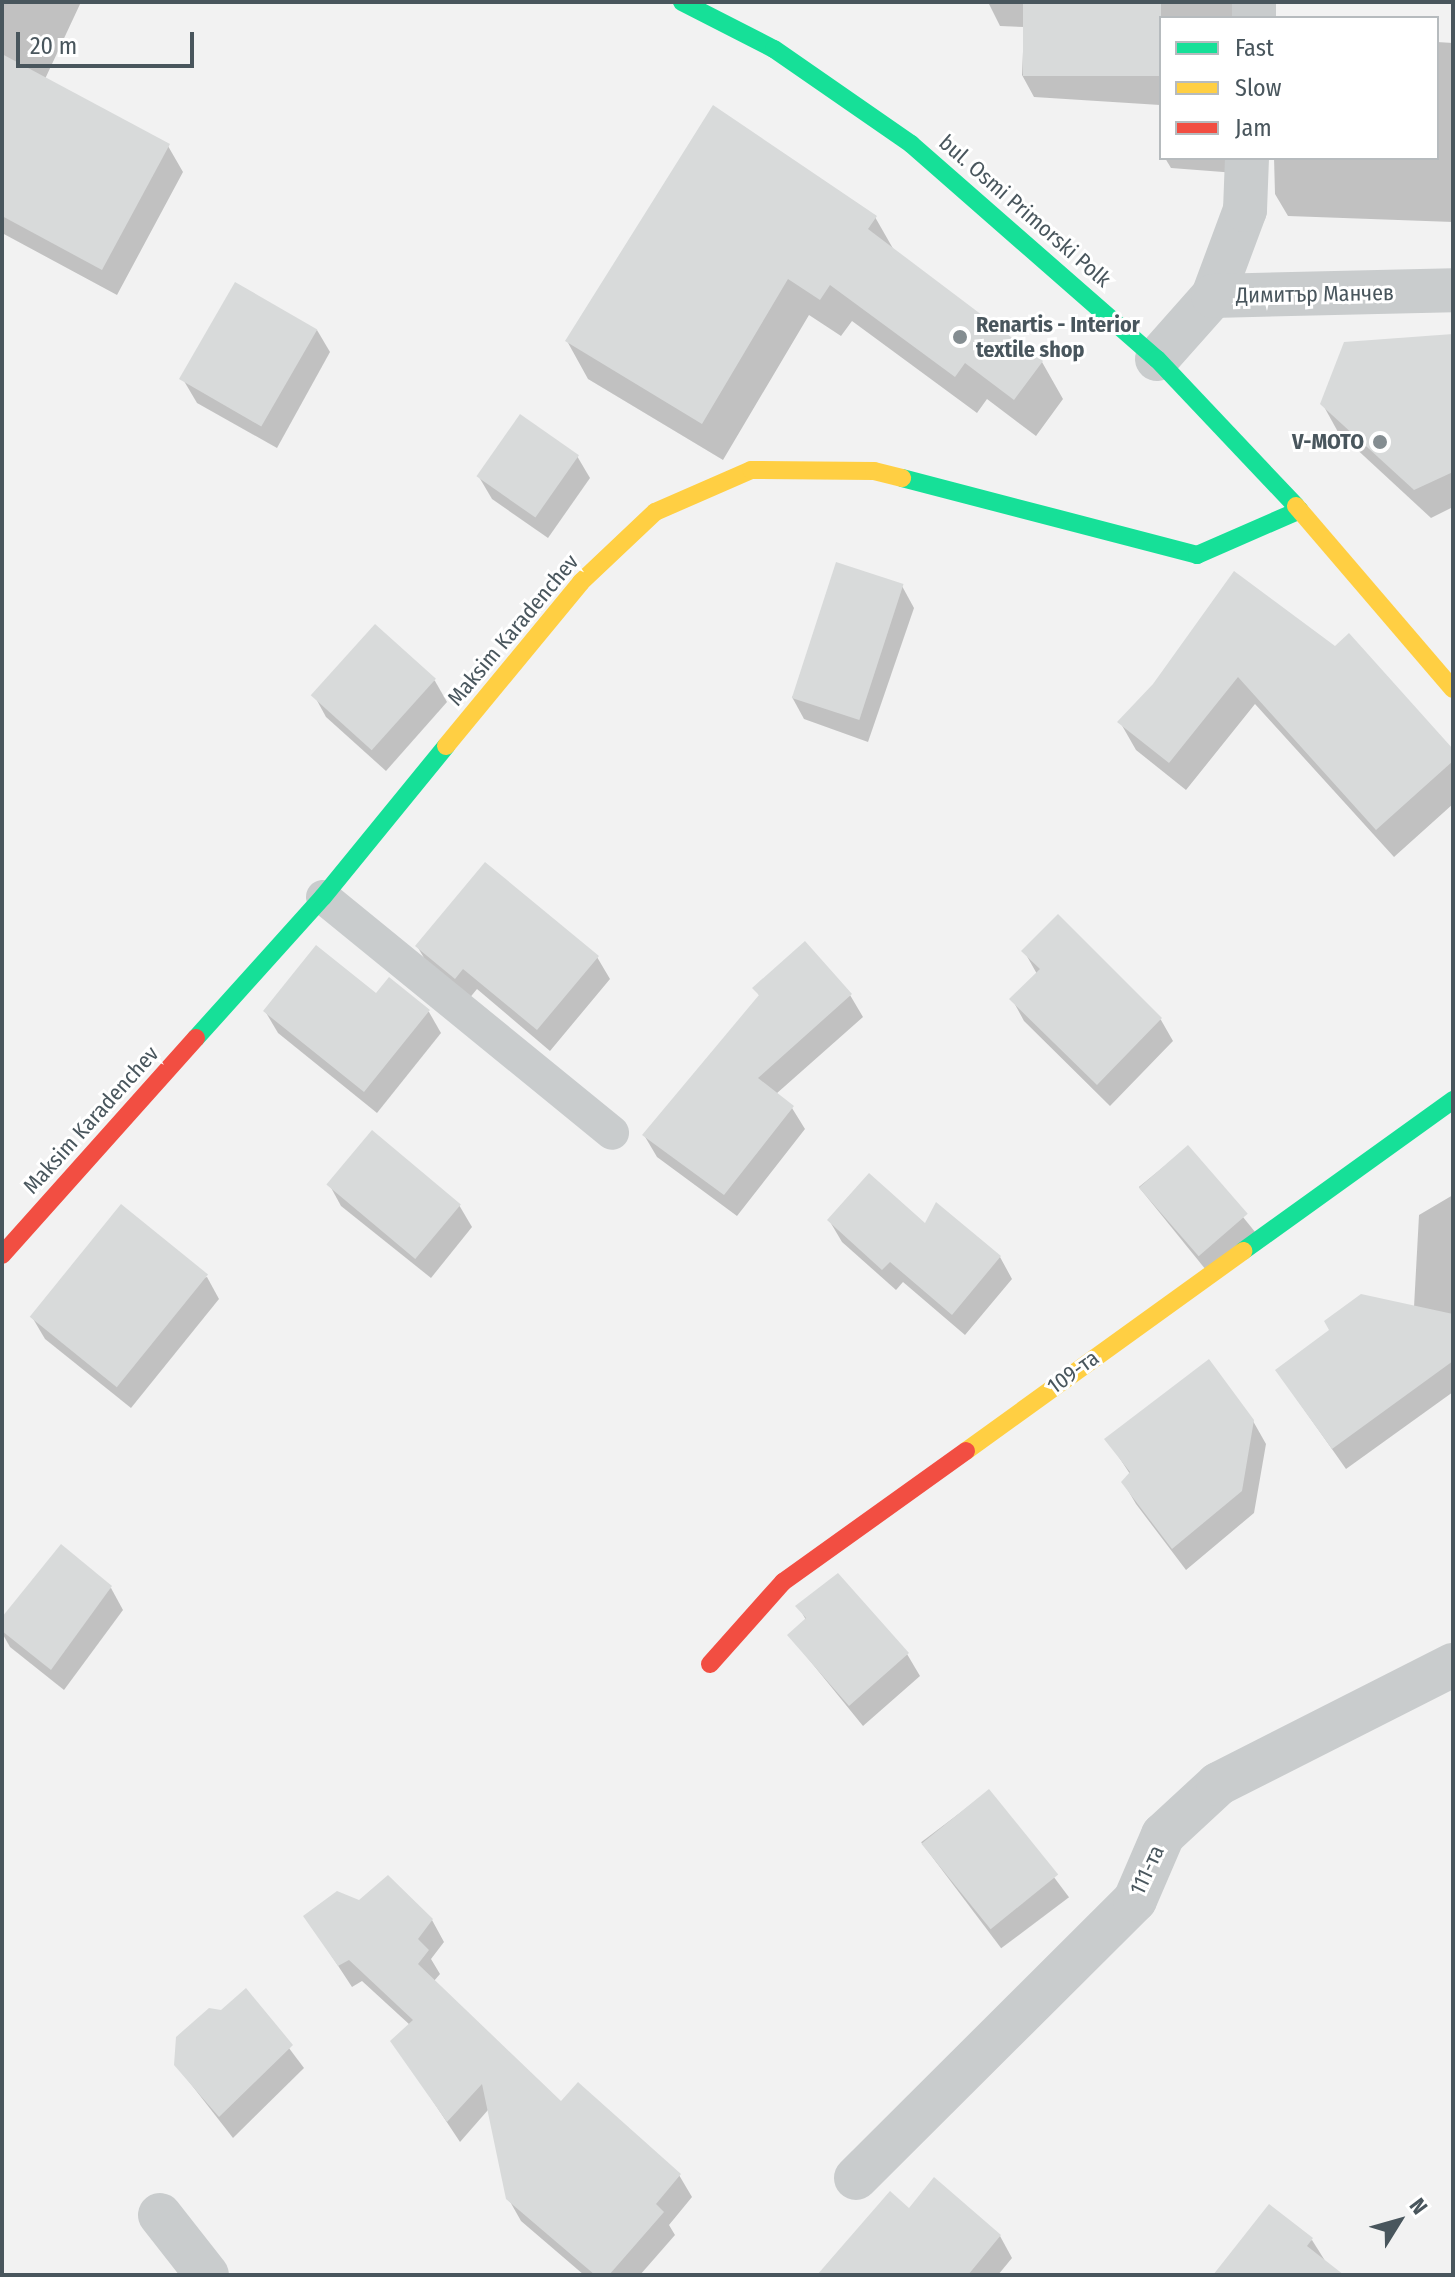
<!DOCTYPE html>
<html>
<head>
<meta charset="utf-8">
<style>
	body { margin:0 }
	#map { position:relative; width:1455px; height:2277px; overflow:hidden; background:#f2f2f2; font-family:"Fira Sans Condensed",sans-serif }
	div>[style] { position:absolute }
	.shadow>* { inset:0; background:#0003; transform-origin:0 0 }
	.building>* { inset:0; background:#d8dada; transform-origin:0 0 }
	.lane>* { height:34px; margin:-17px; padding:0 17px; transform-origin:17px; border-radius:17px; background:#c9cccd }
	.street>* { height:44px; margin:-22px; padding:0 22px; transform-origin:22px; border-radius:22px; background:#c9cccd }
	.fast>* { height:18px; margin:-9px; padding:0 9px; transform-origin:9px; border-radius:9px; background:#16e098 }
	.slow>* { height:18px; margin:-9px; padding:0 9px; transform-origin:9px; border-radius:9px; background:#ffcf43 }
	.jam>* { height:18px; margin:-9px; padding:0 9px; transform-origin:9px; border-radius:9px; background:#f24e42 }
	.dots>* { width:22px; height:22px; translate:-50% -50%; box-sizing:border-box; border:4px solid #fff; border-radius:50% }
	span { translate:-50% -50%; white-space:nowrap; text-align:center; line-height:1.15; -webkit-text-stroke:6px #fff; paint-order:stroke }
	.street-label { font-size:22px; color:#49565d }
	.poi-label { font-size:22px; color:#49565d; font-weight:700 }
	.left { translate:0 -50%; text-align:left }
	.right { translate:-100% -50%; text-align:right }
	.frame { position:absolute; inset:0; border:4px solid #49565d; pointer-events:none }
	.legend { position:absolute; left:1159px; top:16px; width:280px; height:144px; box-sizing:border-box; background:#fff; border:2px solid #b6bbbe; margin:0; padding:10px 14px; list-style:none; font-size:24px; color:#49565d }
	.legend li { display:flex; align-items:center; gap:16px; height:40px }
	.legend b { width:40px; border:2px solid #b6bbbe }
	.north { position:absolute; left:1359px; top:2181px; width:80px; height:80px; -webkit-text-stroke:6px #fff; paint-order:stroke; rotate:53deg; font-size:22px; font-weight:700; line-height:32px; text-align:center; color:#49565d }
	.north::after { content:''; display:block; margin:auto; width:28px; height:36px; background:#49565d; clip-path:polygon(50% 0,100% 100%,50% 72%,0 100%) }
	.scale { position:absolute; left:16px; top:32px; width:178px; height:36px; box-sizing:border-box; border:4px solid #49565d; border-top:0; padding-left:10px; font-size:24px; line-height:28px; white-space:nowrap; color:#49565d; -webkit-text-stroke:6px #fff; paint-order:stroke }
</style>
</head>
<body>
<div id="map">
	<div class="shadow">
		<i style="clip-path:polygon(2px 2px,81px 2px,45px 79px,168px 146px,183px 172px,117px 295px,2px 233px)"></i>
		<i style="clip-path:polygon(988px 2px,1245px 2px,1243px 18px,1161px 18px,1161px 152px,1160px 105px,1034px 97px,1022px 75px,1024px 27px,1000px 26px)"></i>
		<i style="clip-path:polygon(1437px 42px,1453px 43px,1453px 222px,1288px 216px,1275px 194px,1274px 158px,1437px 158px)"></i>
		<i style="clip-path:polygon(1165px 158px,1248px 158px,1236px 173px,1171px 168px)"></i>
		<i style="clip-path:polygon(875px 217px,895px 252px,1042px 362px,1063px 399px,1036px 436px,987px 399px,977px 413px,852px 321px,841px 336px,809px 315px,723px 460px,588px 379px,567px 341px)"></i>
		<i style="clip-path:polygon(317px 330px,330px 352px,277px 448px,197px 403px,184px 381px)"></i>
		<i style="clip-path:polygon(1453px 336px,1453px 507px,1431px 518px,1338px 432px,1322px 403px)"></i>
		<i style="clip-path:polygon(577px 456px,590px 478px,548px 538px,492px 499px,479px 477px)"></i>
		<i style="clip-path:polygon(1234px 574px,1453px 752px,1453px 804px,1394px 857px,1255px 704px,1186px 790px,1136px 750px,1120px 722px,1154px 685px)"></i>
		<i style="clip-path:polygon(902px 586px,914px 608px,868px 742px,804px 719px,792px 697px)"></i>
		<i style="clip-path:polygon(375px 627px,435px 681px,447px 702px,386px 771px,326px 717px,314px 695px)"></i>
		<i style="clip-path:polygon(1058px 917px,1161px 1020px,1173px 1041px,1110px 1106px,1024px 1021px,1012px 999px,1037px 974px,1024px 951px)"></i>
		<i style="clip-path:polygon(417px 946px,597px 957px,610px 979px,550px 1051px,477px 989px,468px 1000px,430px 968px)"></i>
		<i style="clip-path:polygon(755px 988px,850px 995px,863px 1017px,776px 1094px,792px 1108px,805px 1129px,737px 1216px,657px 1157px,644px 1135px,760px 997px)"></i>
		<i style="clip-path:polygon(377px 996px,429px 1012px,441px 1033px,377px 1113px,278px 1033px,265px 1011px)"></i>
		<i style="left:1187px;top:1148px;width:114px;height:62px;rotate:51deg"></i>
		<i style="clip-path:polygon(329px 1184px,459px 1205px,472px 1227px,431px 1278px,341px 1206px)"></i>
		<i style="clip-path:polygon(1453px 1195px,1453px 1392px,1346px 1469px,1277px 1371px,1414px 1307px,1419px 1215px)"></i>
		<i style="clip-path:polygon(829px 1220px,925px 1226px,1000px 1257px,1012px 1279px,965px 1335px,903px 1282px,896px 1290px,842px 1242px)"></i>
		<i style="clip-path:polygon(207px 1277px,219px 1299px,131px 1408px,45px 1339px,32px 1317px)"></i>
		<i style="clip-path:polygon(1253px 1421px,1266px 1444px,1254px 1513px,1186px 1570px,1136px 1504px,1123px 1482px,1130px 1474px,1107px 1439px)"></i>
		<i style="clip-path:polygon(111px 1588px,123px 1610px,64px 1690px,10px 1647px,2px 1633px,2px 1620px)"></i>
		<i style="clip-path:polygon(798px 1606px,907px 1654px,920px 1676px,863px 1726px,789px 1635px,806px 1620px)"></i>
		<i style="left:989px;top:1791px;width:133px;height:85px;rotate:53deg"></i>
		<i style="clip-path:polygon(359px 1903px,432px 1920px,444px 1942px,431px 1959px,440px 1974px,434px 1981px,562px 2104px,679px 2175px,692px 2197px,669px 2225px,675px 2235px,640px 2275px,584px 2275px,521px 2221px,508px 2198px,488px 2110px,460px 2142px,393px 2041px,410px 2025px,362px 1981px,352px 1987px,306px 1917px)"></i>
		<i style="clip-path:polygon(246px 1991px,304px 2068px,233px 2138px,176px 2065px)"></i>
		<i style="clip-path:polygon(909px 2211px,1000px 2236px,1012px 2258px,998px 2275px,844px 2275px)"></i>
		<i style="clip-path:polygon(1312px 2240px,1334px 2275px,1220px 2275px)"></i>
	</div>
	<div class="building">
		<i style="left:1023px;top:2px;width:138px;height:74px"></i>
		<i style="clip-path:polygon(2px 54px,170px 144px,102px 270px,2px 216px)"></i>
		<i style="clip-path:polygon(713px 105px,877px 216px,868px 229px,1043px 361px,1014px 400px,965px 363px,955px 377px,830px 285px,820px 300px,788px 279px,702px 424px,565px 341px)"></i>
		<i style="left:235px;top:282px;width:95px;height:112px;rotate:30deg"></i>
		<i style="clip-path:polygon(1453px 334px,1453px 472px,1414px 490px,1320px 404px,1344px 342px)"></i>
		<i style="left:520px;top:414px;width:72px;height:76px;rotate:35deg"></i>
		<i style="left:836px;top:562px;width:71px;height:143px;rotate:18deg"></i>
		<i style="clip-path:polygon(1234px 571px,1335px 646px,1349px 633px,1453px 749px,1453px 761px,1376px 830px,1238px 677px,1169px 763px,1117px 722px,1153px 684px)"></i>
		<i style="left:375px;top:624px;width:82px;height:96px;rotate:42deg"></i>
		<i style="clip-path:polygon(485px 862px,599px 956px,537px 1030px,463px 969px,455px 979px,415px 946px)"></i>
		<i style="clip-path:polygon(1058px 914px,1162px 1018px,1097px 1085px,1009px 999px,1040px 969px,1021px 951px)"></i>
		<i style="clip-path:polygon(805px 941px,852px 994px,758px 1078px,794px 1106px,724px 1195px,642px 1135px,759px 995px,752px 988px)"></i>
		<i style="clip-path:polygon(316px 945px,376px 993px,389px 977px,430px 1010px,364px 1092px,263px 1011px)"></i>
		<i style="left:372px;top:1130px;width:116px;height:71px;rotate:40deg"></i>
		<i style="left:1188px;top:1145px;width:91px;height:65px;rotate:49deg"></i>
		<i style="clip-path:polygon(869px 1173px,925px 1223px,936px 1202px,1001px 1256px,952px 1315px,890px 1262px,882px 1270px,827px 1220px)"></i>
		<i style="left:121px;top:1204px;width:112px;height:145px;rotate:39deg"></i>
		<i style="clip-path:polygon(1361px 1294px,1453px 1314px,1453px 1361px,1332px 1449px,1275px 1370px,1329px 1330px,1324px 1321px)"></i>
		<i style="clip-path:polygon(1209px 1359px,1254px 1420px,1242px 1491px,1172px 1549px,1121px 1482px,1130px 1472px,1104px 1439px)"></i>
		<i style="clip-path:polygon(61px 1544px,112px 1586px,51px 1670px,2px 1631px,2px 1617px)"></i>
		<i style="clip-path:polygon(838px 1573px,909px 1653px,849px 1706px,787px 1635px,806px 1618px,795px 1606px)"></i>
		<i style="left:989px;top:1789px;width:110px;height:87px;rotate:51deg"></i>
		<i style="clip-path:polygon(388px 1875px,433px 1919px,418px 1939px,429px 1950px,418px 1964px,561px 2101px,578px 2082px,681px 2174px,656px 2204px,664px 2212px,609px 2275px,595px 2275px,506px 2199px,482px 2084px,447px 2122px,390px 2041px,413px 2020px,349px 1960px,338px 1966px,303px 1916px,337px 1891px,359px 1900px)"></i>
		<i style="clip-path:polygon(246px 1988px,293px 2045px,219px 2117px,174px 2065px,176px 2037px,209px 2008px,221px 2010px)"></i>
		<i style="clip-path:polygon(934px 2177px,1001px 2235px,968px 2275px,817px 2275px,890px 2191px,909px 2208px)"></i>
		<i style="clip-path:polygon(1269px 2204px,1313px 2238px,1307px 2246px,1344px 2275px,1213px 2275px)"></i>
	</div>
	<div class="lane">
		<i style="left:323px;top:897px;width:373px;rotate:39.2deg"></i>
	</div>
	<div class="street">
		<i style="left:1254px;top:18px;width:16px;rotate:-90deg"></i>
		<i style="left:1213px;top:296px;width:92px;rotate:-69.6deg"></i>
		<i style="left:1245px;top:210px;width:52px;rotate:-87.8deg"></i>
		<i style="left:1157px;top:359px;width:84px;rotate:-48.4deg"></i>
		<i style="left:1213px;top:296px;width:240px;rotate:-1.4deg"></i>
		<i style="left:856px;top:2178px;width:394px;rotate:-44.9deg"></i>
		<i style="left:1135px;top:1900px;width:71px;rotate:-66.7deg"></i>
		<i style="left:1163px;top:1835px;width:75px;rotate:-42.8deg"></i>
		<i style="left:1218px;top:1784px;width:263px;rotate:-26.9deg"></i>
		<i style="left:160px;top:2215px;width:76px;rotate:51.9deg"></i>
	</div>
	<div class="fast">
		<i style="left:682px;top:2px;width:103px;rotate:27.1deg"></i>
		<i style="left:774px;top:49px;width:167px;rotate:34.7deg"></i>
		<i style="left:911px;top:144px;width:327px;rotate:41.2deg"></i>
		<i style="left:1157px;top:359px;width:202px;rotate:46.6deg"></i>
		<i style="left:902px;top:478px;width:305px;rotate:14.6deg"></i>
		<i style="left:1197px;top:555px;width:112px;rotate:-23.6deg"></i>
		<i style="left:196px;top:1038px;width:190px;rotate:-48deg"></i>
		<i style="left:323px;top:897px;width:195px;rotate:-50.8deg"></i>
		<i style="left:1243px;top:1251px;width:259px;rotate:-35.7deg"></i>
	</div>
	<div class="slow">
		<i style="left:1296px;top:506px;width:241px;rotate:49.4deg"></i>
		<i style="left:446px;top:746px;width:212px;rotate:-50.5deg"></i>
		<i style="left:581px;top:582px;width:102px;rotate:-43.4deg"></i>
		<i style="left:655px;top:512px;width:105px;rotate:-23.6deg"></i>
		<i style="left:751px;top:470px;width:123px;rotate:0.5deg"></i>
		<i style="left:874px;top:471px;width:29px;rotate:14deg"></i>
		<i style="left:966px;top:1451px;width:342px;rotate:-35.8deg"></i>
	</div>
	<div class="jam">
		<i style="left:2px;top:1255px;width:291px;rotate:-48.2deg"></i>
		<i style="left:710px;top:1664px;width:110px;rotate:-48.3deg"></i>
		<i style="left:783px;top:1582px;width:225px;rotate:-35.6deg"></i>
	</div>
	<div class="dots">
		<i style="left:960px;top:337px;background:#848d91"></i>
		<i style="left:1380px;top:442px;background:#848d91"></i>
	</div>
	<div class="street-label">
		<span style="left:1025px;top:211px;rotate:41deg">bul. Osmi Primorski Polk</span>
		<span style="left:1315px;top:294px;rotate:-1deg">Димитър Манчев</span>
		<span style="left:513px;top:630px;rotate:-50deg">Maksim Karadenchev</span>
		<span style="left:91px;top:1120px;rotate:-48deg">Maksim Karadenchev</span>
		<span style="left:1073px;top:1372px;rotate:-36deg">109-та</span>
		<span style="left:1147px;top:1870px;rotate:-65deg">111-та</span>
	</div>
	<div class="poi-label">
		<span class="left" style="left:976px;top:337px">Renartis - Interior<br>textile shop</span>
		<span class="right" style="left:1364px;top:442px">V-MOTO</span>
	</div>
	<div class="frame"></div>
	<ul class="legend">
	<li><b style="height:10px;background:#16e098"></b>Fast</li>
	<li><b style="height:10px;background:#ffcf43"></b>Slow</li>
	<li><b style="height:10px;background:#f24e42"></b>Jam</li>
	</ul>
	<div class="north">N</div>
	<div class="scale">20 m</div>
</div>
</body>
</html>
